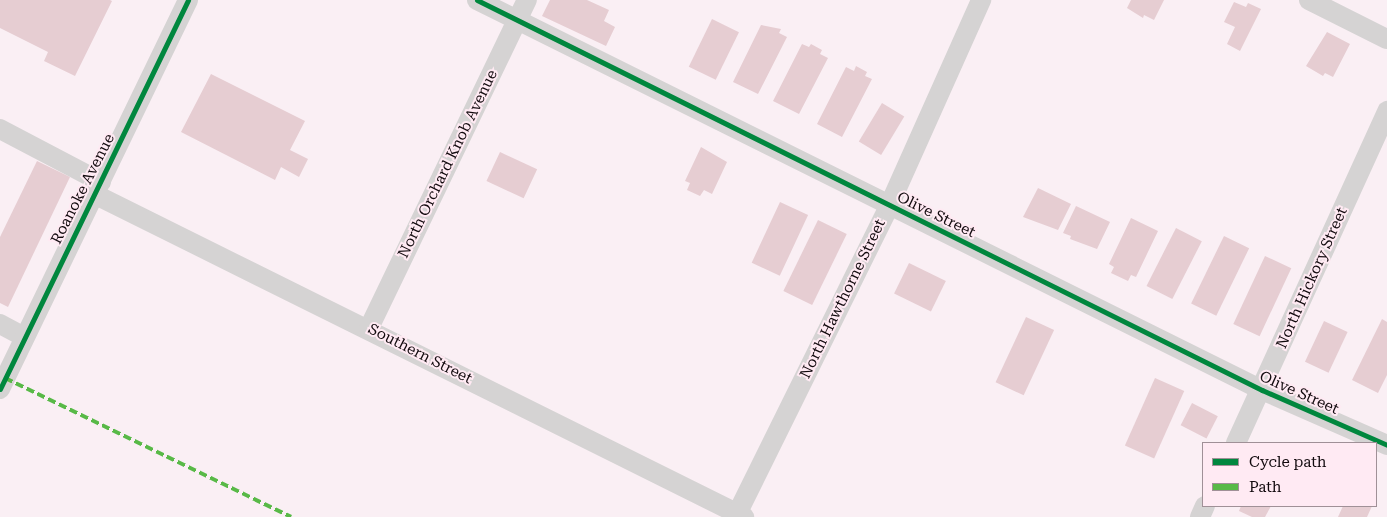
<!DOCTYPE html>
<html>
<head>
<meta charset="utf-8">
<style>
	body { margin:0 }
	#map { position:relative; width:1387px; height:517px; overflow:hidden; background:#faeff4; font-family:"Roboto Serif",serif }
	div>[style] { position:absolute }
	.building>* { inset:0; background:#e6cdd2; transform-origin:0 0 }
	.minor>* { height:20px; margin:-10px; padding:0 10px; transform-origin:10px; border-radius:10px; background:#d5d3d3 }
	.quiet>* { height:4px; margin-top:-2px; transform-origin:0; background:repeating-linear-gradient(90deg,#58b947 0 8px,transparent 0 12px) }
	.cycleway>* { height:5px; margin:-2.5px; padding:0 2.5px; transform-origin:2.5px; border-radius:2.5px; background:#00873e }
	span { translate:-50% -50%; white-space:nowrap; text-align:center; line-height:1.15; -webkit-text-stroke:4px #ffeaf3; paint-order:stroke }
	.street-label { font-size:15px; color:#11090d }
	.legend { position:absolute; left:1202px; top:442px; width:175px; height:65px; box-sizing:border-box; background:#ffeaf3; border:1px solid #a09097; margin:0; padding:6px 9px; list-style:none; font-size:15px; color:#11090d }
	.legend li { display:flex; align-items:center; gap:10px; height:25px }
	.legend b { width:25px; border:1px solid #a09097 }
</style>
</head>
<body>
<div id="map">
	<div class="building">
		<i style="clip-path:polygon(0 0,110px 0,112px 1px,75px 76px,44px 61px,48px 52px,0 28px)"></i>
		<i style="clip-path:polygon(550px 0,587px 0,609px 10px,604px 21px,615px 27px,606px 46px,542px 16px)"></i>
		<i style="clip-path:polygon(1131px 0,1164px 0,1154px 20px,1144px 15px,1143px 18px,1127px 8px)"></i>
		<i style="clip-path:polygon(1234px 2px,1246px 7px,1248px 3px,1261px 9px,1240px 51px,1227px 44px,1235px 27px,1224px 22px)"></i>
		<i style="left:712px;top:19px;width:30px;height:53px;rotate:26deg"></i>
		<i style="clip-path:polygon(761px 25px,781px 29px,779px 33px,787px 37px,758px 94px,733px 82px)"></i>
		<i style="clip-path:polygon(1327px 32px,1350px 44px,1333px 77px,1325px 73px,1323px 76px,1306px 66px)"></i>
		<i style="clip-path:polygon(802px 44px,809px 47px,811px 44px,822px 50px,820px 54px,828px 58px,799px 114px,773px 101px)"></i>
		<i style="clip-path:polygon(856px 66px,867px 72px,865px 76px,872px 79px,842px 137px,817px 124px,846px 67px,854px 71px)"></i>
		<i style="clip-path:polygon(211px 74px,305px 121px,290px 150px,308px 159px,299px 177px,281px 167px,275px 180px,181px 132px)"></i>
		<i style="left:882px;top:103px;width:26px;height:45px;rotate:31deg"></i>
		<i style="clip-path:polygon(701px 147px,727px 162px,712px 194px,704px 190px,700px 196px,687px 190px,690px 183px,685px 181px)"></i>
		<i style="left:500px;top:152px;width:41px;height:32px;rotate:25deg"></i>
		<i style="clip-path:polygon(37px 161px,70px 177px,8px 307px,0 303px,0 237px)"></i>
		<i style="clip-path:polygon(1038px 188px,1071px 204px,1058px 230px,1023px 217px)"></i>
		<i style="left:780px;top:202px;width:31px;height:67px;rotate:25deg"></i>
		<i style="clip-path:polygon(1076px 206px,1110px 222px,1097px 249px,1070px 239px,1071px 236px,1063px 233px)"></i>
		<i style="clip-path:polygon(1131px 218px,1158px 231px,1136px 277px,1131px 275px,1128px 281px,1111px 273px,1114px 267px,1109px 264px)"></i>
		<i style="left:818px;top:220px;width:32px;height:79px;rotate:26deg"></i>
		<i style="left:1176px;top:228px;width:29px;height:65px;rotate:27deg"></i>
		<i style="left:1224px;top:236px;width:28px;height:75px;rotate:26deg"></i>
		<i style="left:1265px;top:256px;width:29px;height:75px;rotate:25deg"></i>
		<i style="left:909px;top:263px;width:41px;height:34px;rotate:26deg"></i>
		<i style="left:1026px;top:317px;width:31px;height:72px;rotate:25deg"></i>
		<i style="clip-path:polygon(1382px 319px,1387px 322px,1387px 375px,1378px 393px,1352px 380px)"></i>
		<i style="left:1324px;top:321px;width:26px;height:45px;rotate:25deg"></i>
		<i style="left:1155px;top:378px;width:32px;height:74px;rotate:24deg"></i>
		<i style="left:1192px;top:403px;width:29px;height:25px;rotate:27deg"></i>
		<i style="clip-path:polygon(1241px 506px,1271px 506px,1265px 517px,1252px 517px,1239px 511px)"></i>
		<i style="clip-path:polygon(1343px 506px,1372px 506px,1367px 517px,1338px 517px)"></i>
	</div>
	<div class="minor">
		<i style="left:477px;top:0;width:877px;rotate:26.42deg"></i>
		<i style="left:1262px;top:390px;width:137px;rotate:23.7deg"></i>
		<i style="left:1309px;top:0;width:87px;rotate:26.6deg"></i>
		<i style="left:0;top:129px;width:114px;rotate:27.7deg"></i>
		<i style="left:94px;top:194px;width:726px;rotate:26.42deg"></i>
		<i style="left:0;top:324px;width:26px;rotate:28deg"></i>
		<i style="left:369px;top:328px;width:364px;rotate:-64.3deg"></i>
		<i style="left:0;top:389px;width:432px;rotate:-64.2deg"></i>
		<i style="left:1236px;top:443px;width:365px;rotate:-65.5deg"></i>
		<i style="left:737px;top:514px;width:343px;rotate:-63.7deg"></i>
		<i style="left:889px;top:206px;width:226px;rotate:-65.9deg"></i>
		<i style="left:1200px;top:517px;width:12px;rotate:-66deg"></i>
	</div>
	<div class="quiet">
		<i style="left:5px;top:378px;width:318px;rotate:25.9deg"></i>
	</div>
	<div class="cycleway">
		<i style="left:477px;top:0;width:877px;rotate:26.42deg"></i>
		<i style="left:1262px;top:390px;width:137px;rotate:23.7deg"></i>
		<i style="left:0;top:389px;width:432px;rotate:-64.2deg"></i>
	</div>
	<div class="street-label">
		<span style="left:448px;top:164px;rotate:-64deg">North Orchard Knob Avenue</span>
		<span style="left:83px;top:189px;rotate:-63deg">Roanoke Avenue</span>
		<span style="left:936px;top:215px;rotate:26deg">Olive Street</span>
		<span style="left:1312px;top:278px;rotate:-66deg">North Hickory Street</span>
		<span style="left:843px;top:299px;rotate:-64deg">North Hawthorne Street</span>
		<span style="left:420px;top:354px;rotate:27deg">Southern Street</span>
		<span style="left:1299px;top:393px;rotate:24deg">Olive Street</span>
	</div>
	<ul class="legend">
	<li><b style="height:6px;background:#00873e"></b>Cycle path</li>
	<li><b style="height:6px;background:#58b947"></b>Path</li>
	</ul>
</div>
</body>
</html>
